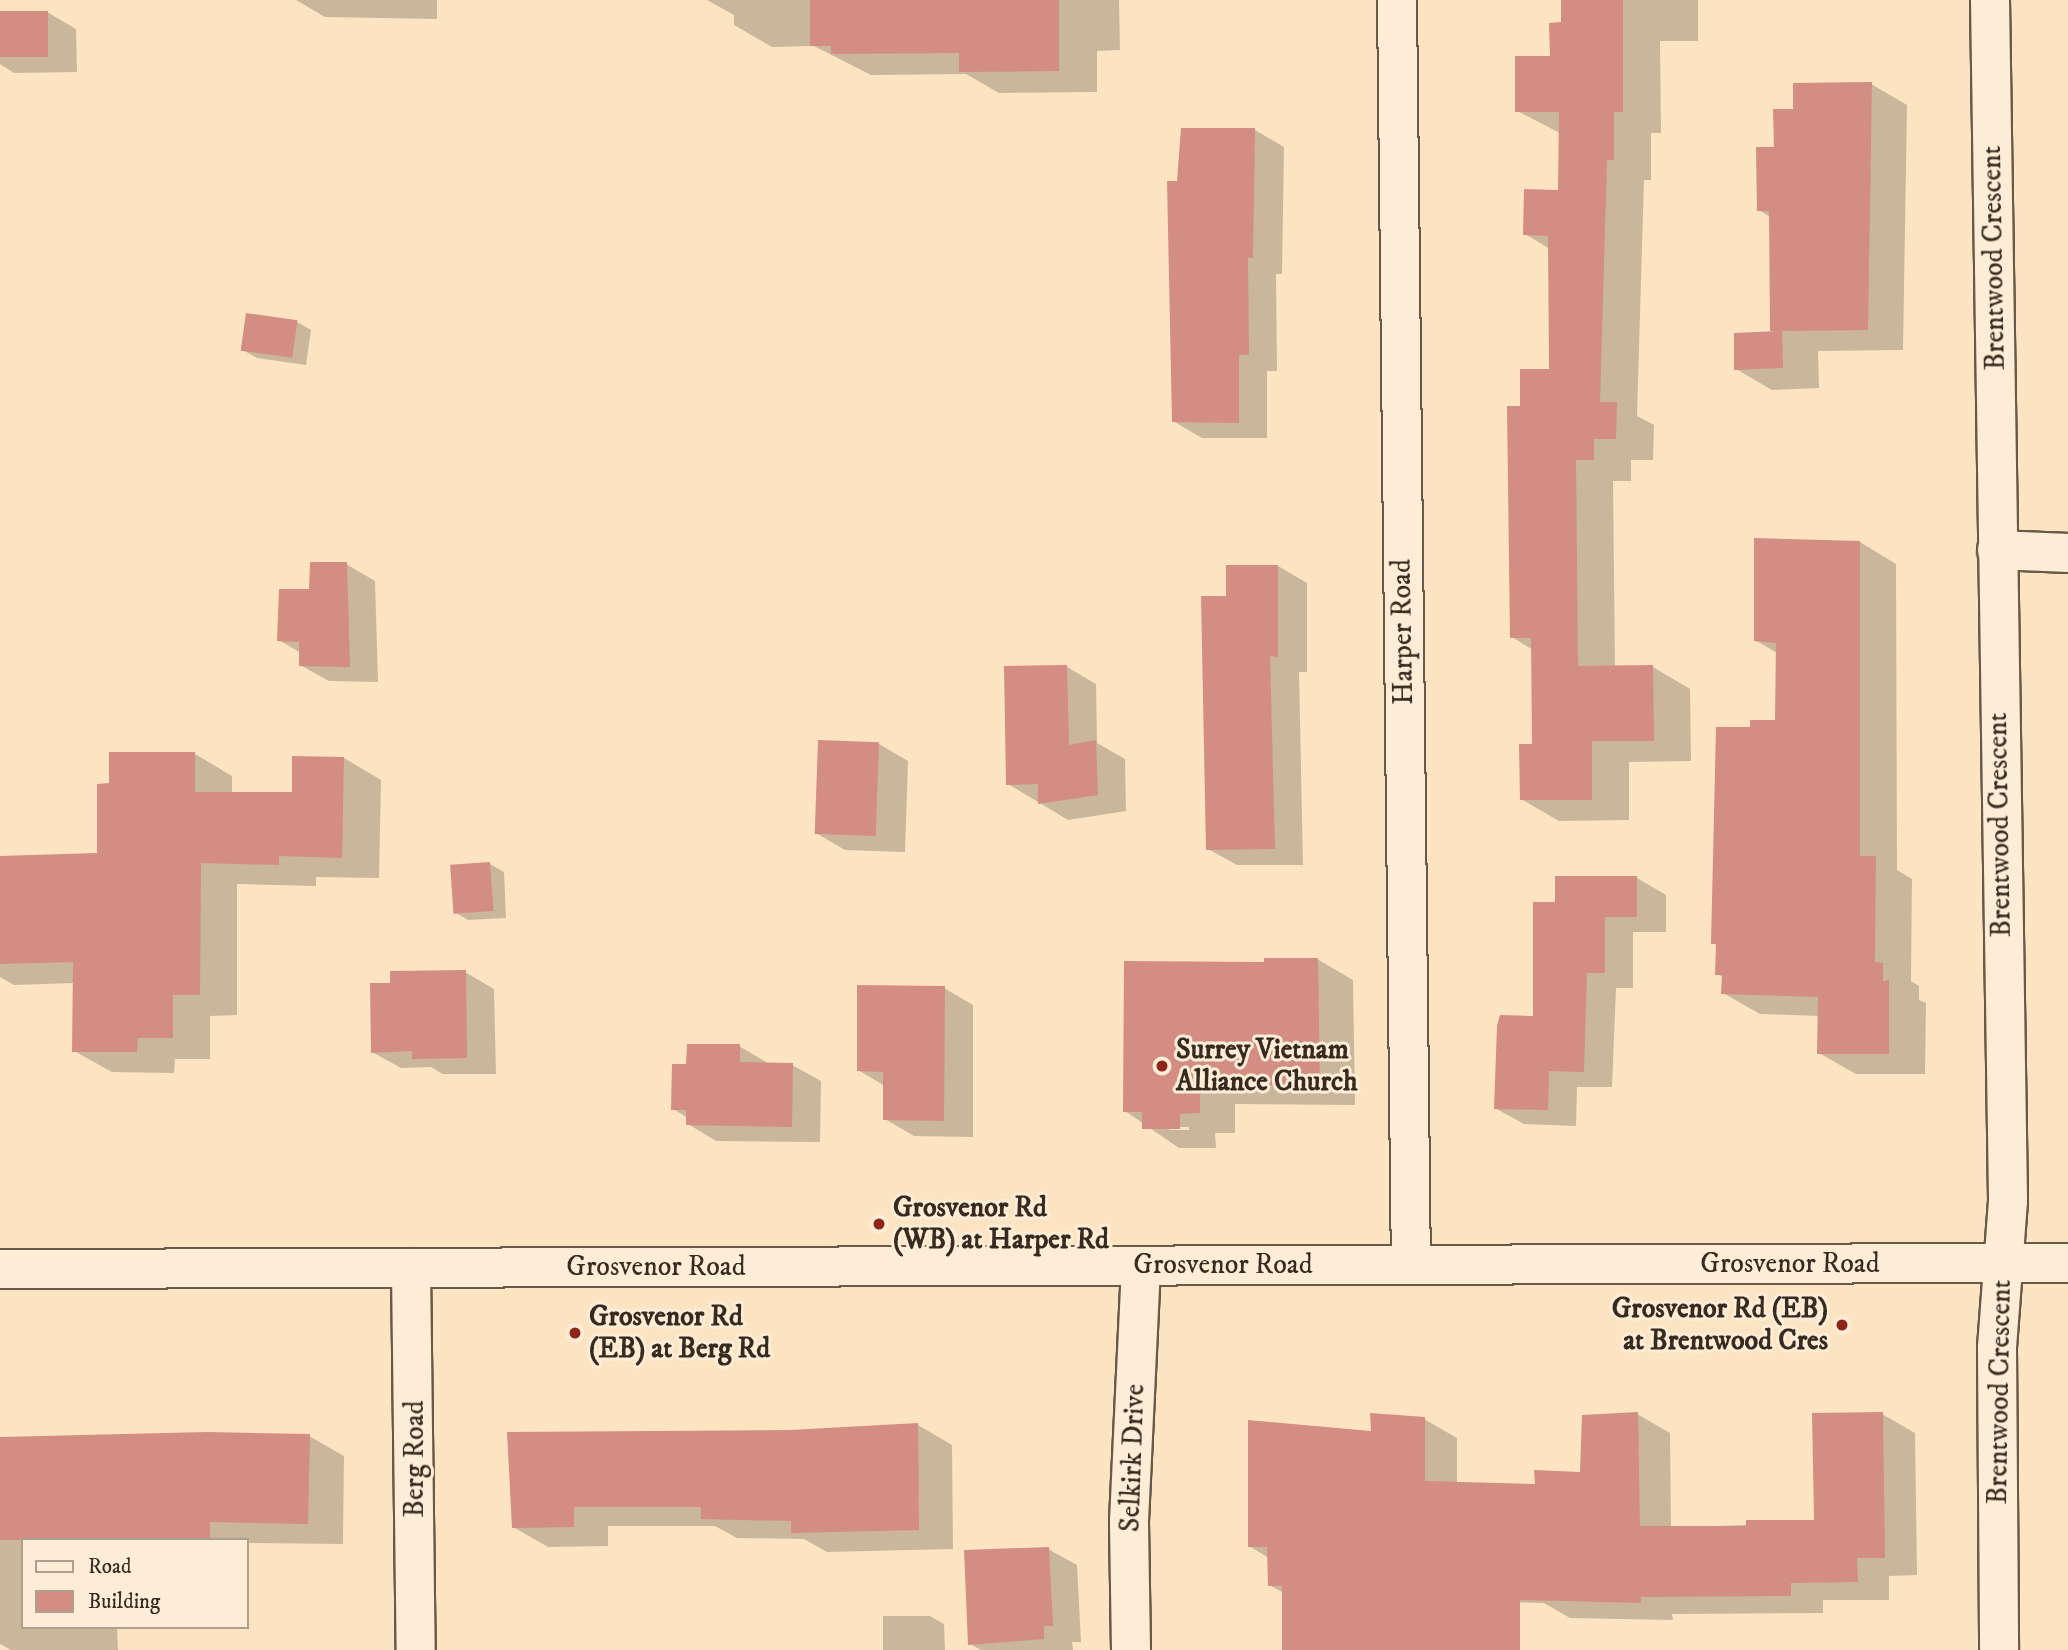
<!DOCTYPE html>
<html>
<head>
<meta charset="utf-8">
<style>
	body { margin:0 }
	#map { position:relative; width:2068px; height:1650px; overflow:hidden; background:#fce4c2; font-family:"IM FELL DW Pica",serif }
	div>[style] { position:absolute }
	.shadow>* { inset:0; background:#0003 }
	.building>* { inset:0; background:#d38d82; transform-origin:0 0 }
	.roads { filter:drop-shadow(2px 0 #685948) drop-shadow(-2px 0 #685948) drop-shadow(0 2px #685948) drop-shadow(0 -2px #685948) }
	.minor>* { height:38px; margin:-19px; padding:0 19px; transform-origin:19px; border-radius:19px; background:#fdedd7 }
	.dots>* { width:19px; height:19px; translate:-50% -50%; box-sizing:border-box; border:4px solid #fdedd7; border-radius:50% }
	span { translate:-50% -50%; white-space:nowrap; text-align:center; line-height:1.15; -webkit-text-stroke:6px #fdedd7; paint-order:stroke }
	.street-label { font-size:28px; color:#372b20 }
	.poi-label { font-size:28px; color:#372b20; font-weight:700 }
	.left { translate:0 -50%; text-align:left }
	.right { translate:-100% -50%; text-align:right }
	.legend { position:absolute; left:21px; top:1538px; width:228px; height:91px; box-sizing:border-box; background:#fdedd7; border:2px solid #ae9f8e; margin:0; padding:9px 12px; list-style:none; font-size:21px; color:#372b20 }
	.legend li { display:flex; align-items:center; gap:14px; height:35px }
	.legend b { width:35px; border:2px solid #ae9f8e }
</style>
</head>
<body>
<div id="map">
	<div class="shadow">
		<i style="clip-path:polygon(296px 0,437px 0,437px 19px,325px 17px)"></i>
		<i style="clip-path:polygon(707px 0,1119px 0,1120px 50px,1097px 51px,1097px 92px,999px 93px,966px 74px,871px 75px,814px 46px,772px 47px,734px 25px,734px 15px)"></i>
		<i style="clip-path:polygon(1562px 0,1698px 0,1698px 41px,1660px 41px,1661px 133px,1651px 133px,1651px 180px,1644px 180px,1637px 416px,1654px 425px,1653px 460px,1631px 460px,1631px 481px,1613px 481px,1615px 667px,1653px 667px,1690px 689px,1691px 761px,1629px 762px,1629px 820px,1559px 821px,1521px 799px,1534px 746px,1533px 650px,1512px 637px,1522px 407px,1550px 371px,1550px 249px,1525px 234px,1560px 192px,1560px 133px,1517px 111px,1551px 57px,1562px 24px)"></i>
		<i style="clip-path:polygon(47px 12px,76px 29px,77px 72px,14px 73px,0 64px,0 13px)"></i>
		<i style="clip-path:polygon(1871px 84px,1907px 105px,1903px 350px,1818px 351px,1819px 388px,1772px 390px,1736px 369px,1776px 333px,1771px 330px,1770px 217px,1759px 210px,1776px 148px,1795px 111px)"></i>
		<i style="clip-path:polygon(1255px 130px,1284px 147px,1282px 274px,1276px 274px,1277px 371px,1267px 371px,1267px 438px,1202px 438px,1173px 421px,1178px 183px)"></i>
		<i style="clip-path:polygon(297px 322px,311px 330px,306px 365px,257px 358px,243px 350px)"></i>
		<i style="clip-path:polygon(1860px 542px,1896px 564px,1897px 870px,1912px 879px,1911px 981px,1919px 986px,1919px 1000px,1926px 1003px,1925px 1074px,1856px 1074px,1819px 1053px,1819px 1016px,1760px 1014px,1723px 993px,1723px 977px,1717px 974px,1718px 946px,1713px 943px,1751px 728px,1776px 722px,1777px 653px,1755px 640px)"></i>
		<i style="clip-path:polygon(346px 564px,375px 581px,378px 682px,329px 681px,300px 665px,301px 653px,279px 640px,310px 591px)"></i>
		<i style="clip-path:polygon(1278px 566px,1307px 583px,1307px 672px,1299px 672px,1303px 865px,1237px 865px,1208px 849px,1228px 598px)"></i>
		<i style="clip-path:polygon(1067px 667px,1096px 684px,1097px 743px,1125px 759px,1126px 811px,1068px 820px,1008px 784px)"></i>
		<i style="clip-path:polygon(819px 742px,879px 744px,908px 761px,905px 852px,845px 850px,816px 833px)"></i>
		<i style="clip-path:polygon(195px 754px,232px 776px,232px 794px,293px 794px,344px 758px,381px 780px,379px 878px,316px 877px,316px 886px,237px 884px,237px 1015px,210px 1016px,210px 1059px,175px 1059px,174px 1073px,112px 1072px,74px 1051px,74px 983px,14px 985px,0 977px,0 858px,99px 855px,110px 785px)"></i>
		<i style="clip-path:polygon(490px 864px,504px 872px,506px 918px,468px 920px,454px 912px)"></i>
		<i style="clip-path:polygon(1637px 878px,1666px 895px,1666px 932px,1633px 932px,1633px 988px,1616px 988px,1612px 1087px,1577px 1087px,1576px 1126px,1524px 1124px,1495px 1108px,1534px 1018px,1557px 904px)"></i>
		<i style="clip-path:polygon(evenodd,1317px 959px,1353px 980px,1355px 1105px,1235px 1104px,1235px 1133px,1215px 1133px,1216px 1148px,1179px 1148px,1125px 1111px,1266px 964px,1317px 959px,1166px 1127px,1189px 1127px,1189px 1130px,1170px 1130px,1166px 1127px)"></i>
		<i style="clip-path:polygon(465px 972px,494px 989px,496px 1074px,443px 1074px,431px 1067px,401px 1068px,372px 1052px,392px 985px)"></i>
		<i style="clip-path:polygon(944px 988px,973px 1005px,973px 1137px,914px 1136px,885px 1119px,885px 1086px,858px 1070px)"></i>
		<i style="clip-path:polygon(739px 1046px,768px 1063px,792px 1065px,821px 1081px,820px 1142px,716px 1141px,688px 1124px,688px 1118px,673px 1109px,688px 1066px)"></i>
		<i style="clip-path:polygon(1637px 1414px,1670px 1433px,1671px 1528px,1816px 1522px,1882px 1414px,1915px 1433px,1917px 1575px,1889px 1576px,1889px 1600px,1823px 1600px,1823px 1613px,1672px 1614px,1673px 1620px,1570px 1618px,1544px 1603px,1464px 1601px,1464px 1650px,1284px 1650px,1284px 1593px,1269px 1585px,1269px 1558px,1249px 1546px,1372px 1432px,1424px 1419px,1457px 1438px,1457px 1484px,1536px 1486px,1582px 1474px)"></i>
		<i style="clip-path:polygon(918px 1425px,952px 1445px,953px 1549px,827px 1552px,804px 1539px,737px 1538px,715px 1526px,608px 1526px,608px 1546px,548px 1547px,513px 1527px,790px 1431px)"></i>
		<i style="clip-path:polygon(309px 1436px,344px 1456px,343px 1544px,23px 1540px,23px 1627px,117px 1627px,118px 1650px,11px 1650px,0 1644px,0 1438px)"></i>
		<i style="clip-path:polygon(1048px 1549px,1077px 1565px,1081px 1642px,1072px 1642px,1073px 1650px,981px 1650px,970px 1644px)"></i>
		<i style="clip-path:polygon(883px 1616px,930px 1616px,944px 1624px,945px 1650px,883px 1650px)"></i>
	</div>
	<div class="building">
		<i style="clip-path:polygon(810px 0,1059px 0,1059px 71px,959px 72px,959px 53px,831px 54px,831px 46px,810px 46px)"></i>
		<i style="clip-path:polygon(1561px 0,1623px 0,1623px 112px,1614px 112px,1614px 160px,1607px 160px,1600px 402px,1617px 402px,1616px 439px,1594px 439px,1594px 460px,1576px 460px,1578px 666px,1653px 665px,1654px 741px,1592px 741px,1592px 800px,1520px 800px,1519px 744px,1532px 744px,1531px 638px,1510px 638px,1507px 406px,1520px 406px,1520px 369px,1549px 369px,1548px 236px,1523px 235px,1524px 189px,1558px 190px,1559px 112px,1515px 112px,1515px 56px,1550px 56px,1549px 23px,1561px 22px)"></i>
		<i style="left:0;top:11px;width:48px;height:46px"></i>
		<i style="clip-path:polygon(1872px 82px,1868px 330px,1782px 331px,1783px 368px,1734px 370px,1734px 333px,1780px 331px,1770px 331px,1769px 211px,1757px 211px,1756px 147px,1774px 147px,1773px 109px,1793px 109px,1793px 83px)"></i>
		<i style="clip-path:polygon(1181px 128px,1255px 128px,1253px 258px,1248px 258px,1249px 355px,1239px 355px,1239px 423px,1172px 422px,1167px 181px,1177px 181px)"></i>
		<i style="left:246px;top:313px;width:52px;height:38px;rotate:8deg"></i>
		<i style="clip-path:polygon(1754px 538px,1860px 541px,1860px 856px,1876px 856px,1875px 962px,1883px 963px,1883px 981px,1889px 980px,1889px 1054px,1817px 1054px,1818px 997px,1721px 994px,1722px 975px,1715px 975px,1716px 944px,1711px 944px,1716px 727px,1750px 727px,1750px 720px,1775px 720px,1776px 643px,1754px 641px)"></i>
		<i style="clip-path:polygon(310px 562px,347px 562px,350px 667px,299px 666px,299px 642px,277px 641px,279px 589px,309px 589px)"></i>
		<i style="clip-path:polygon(1226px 565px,1278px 565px,1278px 657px,1270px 656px,1275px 849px,1206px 850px,1201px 596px,1226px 596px)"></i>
		<i style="clip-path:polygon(1067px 665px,1069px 745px,1096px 740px,1098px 795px,1038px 804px,1038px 784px,1006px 785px,1004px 666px)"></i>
		<i style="left:818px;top:740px;width:61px;height:94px;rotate:2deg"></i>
		<i style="clip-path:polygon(109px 752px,195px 752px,195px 792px,292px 792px,292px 756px,344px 757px,342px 858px,279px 856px,279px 865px,201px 863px,200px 995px,173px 995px,173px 1038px,138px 1038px,137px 1052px,72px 1052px,73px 962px,0 964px,0 856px,97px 853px,97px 784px,109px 783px)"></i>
		<i style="left:490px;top:862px;width:49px;height:40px;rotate:86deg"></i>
		<i style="clip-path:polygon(1555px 876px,1637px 876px,1637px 917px,1605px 917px,1605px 973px,1587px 973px,1584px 1072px,1549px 1071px,1548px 1110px,1494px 1109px,1497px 1026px,1500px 1015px,1533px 1016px,1533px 902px,1555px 902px)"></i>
		<i style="clip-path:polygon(1264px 958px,1318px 958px,1320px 1085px,1200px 1085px,1200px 1113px,1180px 1114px,1180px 1129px,1142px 1129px,1142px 1112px,1123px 1112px,1124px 961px,1264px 962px)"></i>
		<i style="clip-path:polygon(466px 970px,467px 1058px,412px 1059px,412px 1051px,371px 1053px,370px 983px,390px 983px,390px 971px)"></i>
		<i style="clip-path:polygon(857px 985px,945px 986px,944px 1121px,883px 1120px,883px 1072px,857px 1071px)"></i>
		<i style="clip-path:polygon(687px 1044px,740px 1044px,740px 1062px,793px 1063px,792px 1127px,686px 1125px,686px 1110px,671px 1110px,672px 1064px,686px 1064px)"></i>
		<i style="clip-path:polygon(1638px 1412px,1640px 1526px,1746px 1526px,1746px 1520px,1814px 1520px,1812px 1413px,1883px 1412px,1885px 1558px,1857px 1558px,1858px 1582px,1791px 1583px,1791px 1596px,1641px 1597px,1641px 1603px,1520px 1600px,1520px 1650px,1282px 1650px,1282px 1586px,1268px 1586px,1267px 1547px,1248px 1547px,1248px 1420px,1371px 1431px,1370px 1413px,1425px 1417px,1425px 1481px,1535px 1484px,1534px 1470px,1580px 1472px,1582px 1415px)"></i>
		<i style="clip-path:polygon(918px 1423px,919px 1530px,791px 1533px,791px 1521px,701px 1519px,701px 1507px,574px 1507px,574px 1527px,512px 1528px,507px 1432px,790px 1430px)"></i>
		<i style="clip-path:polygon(207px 1432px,310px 1434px,308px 1524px,210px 1522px,210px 1540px,0 1540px,0 1437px)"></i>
		<i style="clip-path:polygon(1049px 1547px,1053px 1626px,1044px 1626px,1044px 1639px,968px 1645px,964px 1550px)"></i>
	</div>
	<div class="roads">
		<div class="minor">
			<i style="left:1397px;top:0;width:1265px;rotate:89.37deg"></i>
			<i style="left:1990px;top:0;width:1201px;rotate:89.14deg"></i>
			<i style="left:2008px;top:1201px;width:147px;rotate:94.3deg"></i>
			<i style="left:1997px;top:1348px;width:302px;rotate:89.6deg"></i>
			<i style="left:1997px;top:550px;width:71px;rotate:2.4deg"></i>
			<i style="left:411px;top:1268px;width:382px;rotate:89.3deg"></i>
			<i style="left:0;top:1269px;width:2068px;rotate:-0.17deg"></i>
			<i style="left:1131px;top:1650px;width:129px;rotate:-90.9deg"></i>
			<i style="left:1129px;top:1521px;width:255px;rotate:-87.3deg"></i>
		</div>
	</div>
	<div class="dots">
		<i style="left:1162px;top:1066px;background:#8f2418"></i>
		<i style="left:879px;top:1224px;background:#8f2418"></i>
		<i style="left:1842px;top:1325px;background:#8f2418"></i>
		<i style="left:575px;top:1333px;background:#8f2418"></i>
	</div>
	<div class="street-label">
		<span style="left:1994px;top:258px;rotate:-91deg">Brentwood Crescent</span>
		<span style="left:1403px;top:632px;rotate:-91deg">Harper Road</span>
		<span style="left:2000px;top:825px;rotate:-91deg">Brentwood Crescent</span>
		<span style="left:1790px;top:1264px">Grosvenor Road</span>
		<span style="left:1223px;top:1265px">Grosvenor Road</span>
		<span style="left:656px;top:1267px">Grosvenor Road</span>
		<span style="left:2000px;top:1392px;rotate:-89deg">Brentwood Crescent</span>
		<span style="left:1133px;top:1458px;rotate:-88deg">Selkirk Drive</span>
		<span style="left:415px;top:1459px;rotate:-90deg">Berg Road</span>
	</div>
	<div class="poi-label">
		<span class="left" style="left:1176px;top:1066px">Surrey Vietnam<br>Alliance Church</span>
		<span class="left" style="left:893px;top:1224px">Grosvenor Rd<br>(WB) at Harper Rd</span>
		<span class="right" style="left:1828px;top:1325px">Grosvenor Rd (EB)<br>at Brentwood Cres</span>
		<span class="left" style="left:589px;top:1333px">Grosvenor Rd<br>(EB) at Berg Rd</span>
	</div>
	<ul class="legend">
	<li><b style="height:9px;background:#fdedd7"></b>Road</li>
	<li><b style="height:19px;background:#d38d82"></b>Building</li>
	</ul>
</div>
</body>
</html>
